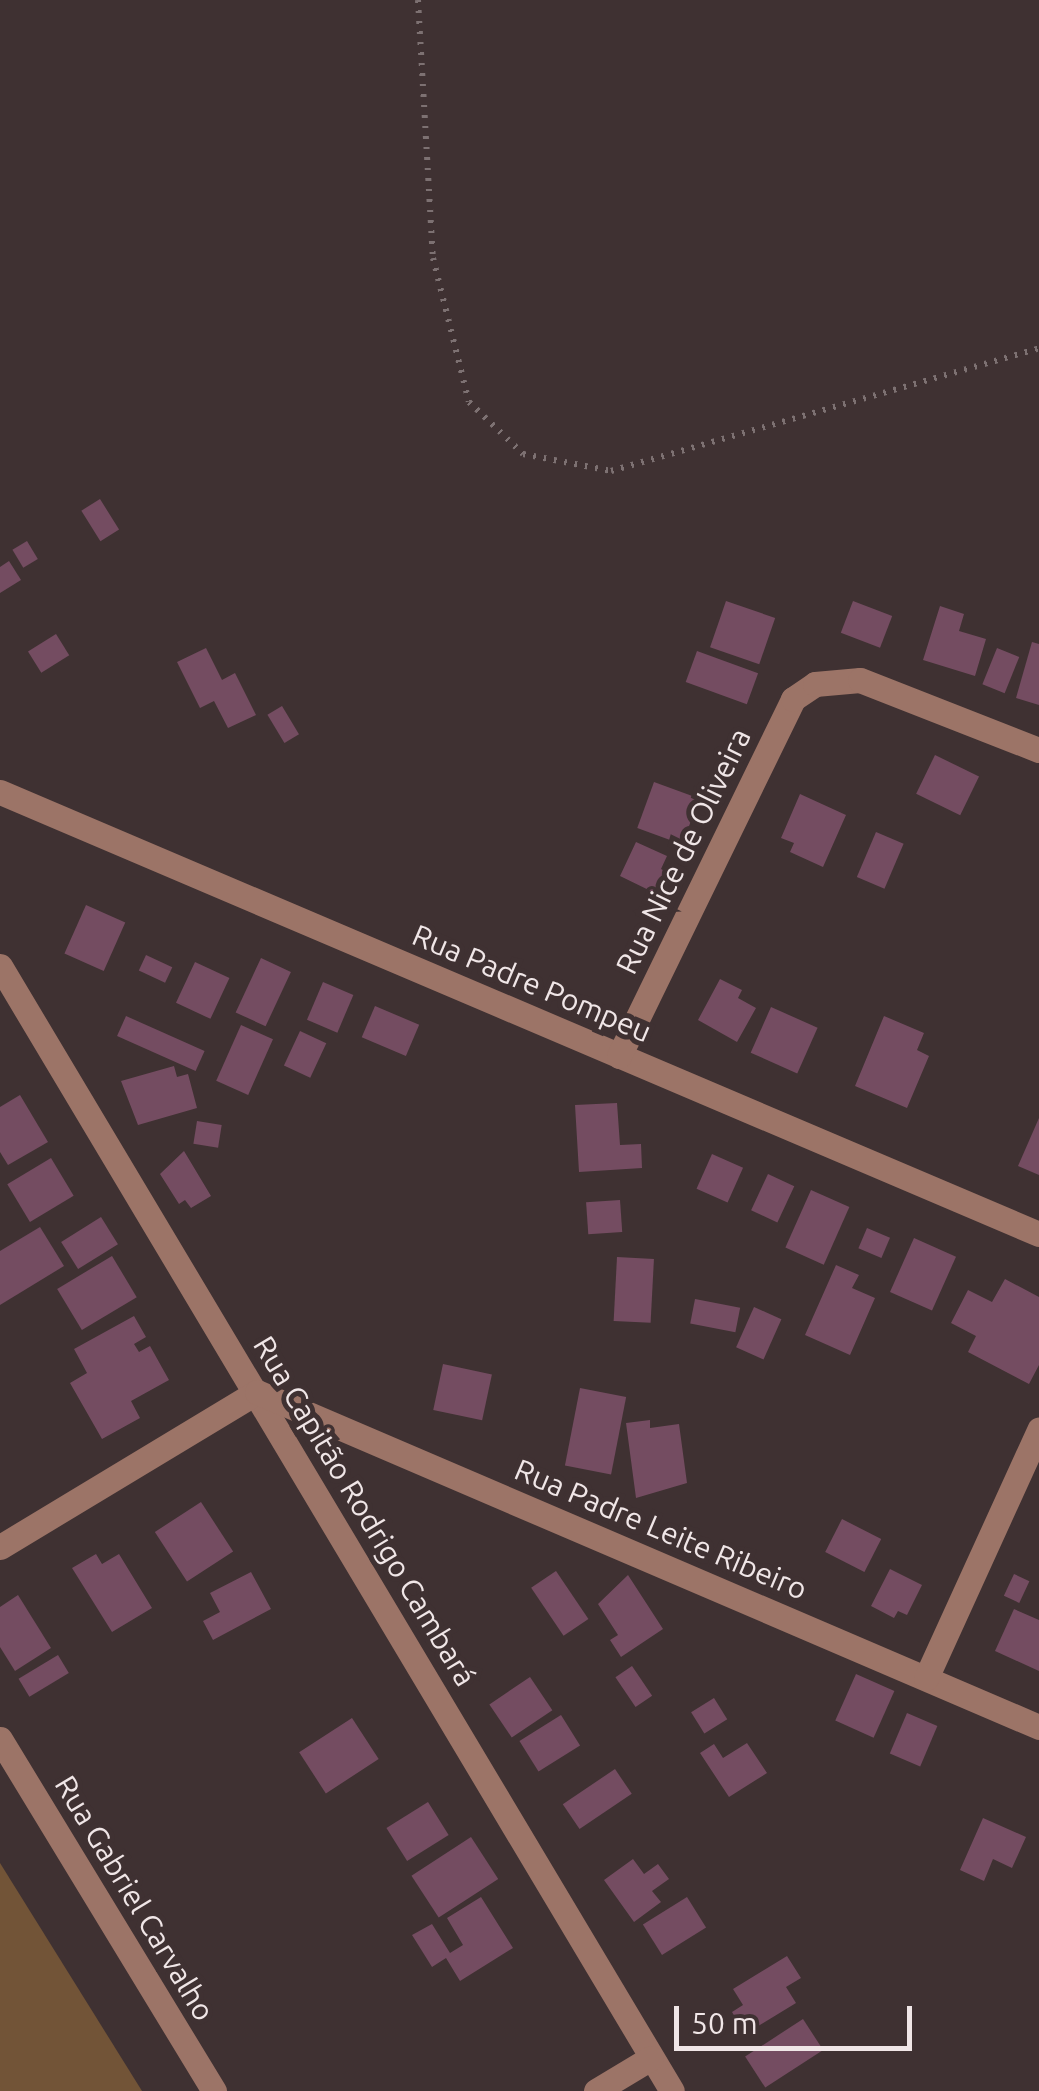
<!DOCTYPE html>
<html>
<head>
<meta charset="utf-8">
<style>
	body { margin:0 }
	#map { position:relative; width:1039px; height:2091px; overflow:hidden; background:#3f3132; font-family:Ubuntu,sans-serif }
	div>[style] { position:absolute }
	.green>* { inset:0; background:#725437 }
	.building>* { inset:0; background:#744c61; transform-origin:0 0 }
	.path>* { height:6px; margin-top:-3px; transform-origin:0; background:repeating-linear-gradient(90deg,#7d7172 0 2.5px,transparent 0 10.5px) }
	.minor>* { height:25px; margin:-12.5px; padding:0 12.5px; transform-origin:12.5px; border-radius:12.5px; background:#9c7467 }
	span { translate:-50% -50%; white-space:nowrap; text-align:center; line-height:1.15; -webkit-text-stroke:10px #3f3132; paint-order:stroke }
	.street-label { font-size:30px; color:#f0e6e7 }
	.scale { position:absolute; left:674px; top:2006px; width:238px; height:45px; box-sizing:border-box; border:5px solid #f0e6e7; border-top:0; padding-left:12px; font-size:30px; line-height:35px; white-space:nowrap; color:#f0e6e7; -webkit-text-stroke:8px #3f3132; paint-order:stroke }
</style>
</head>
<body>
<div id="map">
	<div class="green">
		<i style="clip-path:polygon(0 1863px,142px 2091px,0 2091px)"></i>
	</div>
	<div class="building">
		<i style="left:100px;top:499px;width:36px;height:22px;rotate:58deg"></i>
		<i style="left:27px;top:541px;width:21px;height:17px;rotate:59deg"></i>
		<i style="clip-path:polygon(9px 561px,21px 580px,0 593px,0 567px)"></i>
		<i style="left:726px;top:601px;width:52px;height:49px;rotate:19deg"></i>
		<i style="left:853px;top:601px;width:42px;height:34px;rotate:21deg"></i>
		<i style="clip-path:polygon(940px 606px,964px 614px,959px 631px,986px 639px,975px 676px,923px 660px)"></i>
		<i style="left:56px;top:634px;width:25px;height:33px;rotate:58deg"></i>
		<i style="clip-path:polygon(1032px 642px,1039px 644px,1039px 705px,1016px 698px)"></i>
		<i style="clip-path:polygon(206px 648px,222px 680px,235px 673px,256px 715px,228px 728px,214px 701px,200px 708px,177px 662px)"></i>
		<i style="left:997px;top:648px;width:24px;height:39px;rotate:22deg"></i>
		<i style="left:697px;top:651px;width:65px;height:33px;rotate:20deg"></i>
		<i style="left:282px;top:706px;width:33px;height:17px;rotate:59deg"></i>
		<i style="left:935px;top:755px;width:49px;height:43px;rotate:26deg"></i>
		<i style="left:654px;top:782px;width:48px;height:49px;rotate:20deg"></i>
		<i style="clip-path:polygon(800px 794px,846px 815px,823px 867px,790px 852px,794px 843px,781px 838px)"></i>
		<i style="left:876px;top:832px;width:30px;height:49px;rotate:23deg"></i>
		<i style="clip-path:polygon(636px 842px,667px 856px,661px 869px,671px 874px,661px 896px,620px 876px)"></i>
		<i style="left:86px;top:905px;width:43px;height:53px;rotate:24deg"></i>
		<i style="left:146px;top:955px;width:29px;height:17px;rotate:25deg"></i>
		<i style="left:261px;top:958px;width:33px;height:60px;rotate:25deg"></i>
		<i style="left:195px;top:962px;width:38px;height:45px;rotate:25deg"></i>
		<i style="clip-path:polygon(720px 979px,742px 990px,738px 998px,756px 1008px,737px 1042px,698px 1020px)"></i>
		<i style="left:323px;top:982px;width:33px;height:41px;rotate:23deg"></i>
		<i style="left:375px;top:1006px;width:48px;height:34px;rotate:23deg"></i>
		<i style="left:771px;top:1007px;width:51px;height:50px;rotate:24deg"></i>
		<i style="left:126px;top:1016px;width:86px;height:22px;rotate:24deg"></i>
		<i style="clip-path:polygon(884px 1016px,924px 1033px,917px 1050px,929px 1056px,907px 1108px,855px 1086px)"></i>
		<i style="left:241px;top:1025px;width:35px;height:61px;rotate:24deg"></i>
		<i style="left:300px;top:1031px;width:29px;height:38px;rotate:25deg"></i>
		<i style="clip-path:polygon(174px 1066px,177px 1077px,188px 1074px,197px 1108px,138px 1125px,121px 1081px)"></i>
		<i style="clip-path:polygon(20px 1095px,48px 1142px,8px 1165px,0 1152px,0 1107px)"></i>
		<i style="clip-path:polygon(617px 1103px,620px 1145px,641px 1144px,642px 1168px,579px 1172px,575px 1105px)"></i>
		<i style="clip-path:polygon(1039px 1118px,1039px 1175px,1018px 1166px)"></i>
		<i style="left:197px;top:1121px;width:25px;height:23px;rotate:9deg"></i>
		<i style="clip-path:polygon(184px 1151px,211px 1196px,191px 1208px,185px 1200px,179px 1204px,160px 1174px)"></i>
		<i style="left:712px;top:1154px;width:34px;height:38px;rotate:24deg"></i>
		<i style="left:51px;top:1158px;width:44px;height:51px;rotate:59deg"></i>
		<i style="left:768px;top:1174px;width:29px;height:40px;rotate:25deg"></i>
		<i style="left:811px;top:1190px;width:42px;height:63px;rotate:24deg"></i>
		<i style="left:620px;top:1200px;width:32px;height:34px;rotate:86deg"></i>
		<i style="left:101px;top:1217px;width:32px;height:47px;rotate:58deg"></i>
		<i style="clip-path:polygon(40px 1227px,64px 1266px,0 1305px,0 1251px)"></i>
		<i style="left:867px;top:1228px;width:25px;height:22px;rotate:23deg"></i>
		<i style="left:914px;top:1238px;width:46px;height:59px;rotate:24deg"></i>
		<i style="left:112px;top:1256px;width:48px;height:64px;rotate:59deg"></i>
		<i style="left:617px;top:1257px;width:37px;height:64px;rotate:3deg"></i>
		<i style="clip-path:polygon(836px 1265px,859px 1275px,852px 1288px,875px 1298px,850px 1355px,805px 1335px)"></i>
		<i style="clip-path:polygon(1005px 1279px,1039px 1297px,1039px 1365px,1029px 1384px,968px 1352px,976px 1336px,951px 1323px,968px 1290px,992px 1302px)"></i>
		<i style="left:695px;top:1299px;width:46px;height:25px;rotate:11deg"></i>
		<i style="left:754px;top:1307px;width:30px;height:44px;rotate:24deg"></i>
		<i style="clip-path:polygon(134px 1316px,146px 1337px,134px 1344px,139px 1352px,150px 1346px,169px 1380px,131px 1401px,140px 1418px,102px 1439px,70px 1383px,87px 1373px,74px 1349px)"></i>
		<i style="left:443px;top:1364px;width:50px;height:47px;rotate:12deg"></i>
		<i style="left:580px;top:1388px;width:47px;height:79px;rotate:11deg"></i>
		<i style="clip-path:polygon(650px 1420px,650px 1428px,679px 1424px,687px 1483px,636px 1498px,626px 1423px)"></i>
		<i style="left:201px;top:1502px;width:59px;height:55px;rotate:57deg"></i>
		<i style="left:842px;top:1519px;width:44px;height:37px;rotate:27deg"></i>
		<i style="clip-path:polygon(96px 1554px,102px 1564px,119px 1554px,152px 1608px,112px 1632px,72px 1568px)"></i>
		<i style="clip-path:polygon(890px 1569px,922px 1585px,907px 1615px,898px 1611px,894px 1618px,871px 1606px)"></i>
		<i style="left:556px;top:1571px;width:58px;height:30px;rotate:56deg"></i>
		<i style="clip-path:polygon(251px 1572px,271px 1609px,213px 1640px,203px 1621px,220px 1612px,210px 1593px)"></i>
		<i style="left:1014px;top:1574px;width:17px;height:24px;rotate:25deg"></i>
		<i style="clip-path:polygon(628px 1575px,663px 1629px,621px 1657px,610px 1640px,618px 1635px,598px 1604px)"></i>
		<i style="clip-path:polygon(18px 1595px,51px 1648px,15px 1671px,0 1647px,0 1607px)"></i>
		<i style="clip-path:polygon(1014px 1609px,1039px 1620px,1039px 1671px,995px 1651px)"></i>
		<i style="left:58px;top:1655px;width:21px;height:46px;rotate:59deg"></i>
		<i style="left:632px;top:1666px;width:36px;height:20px;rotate:56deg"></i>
		<i style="left:856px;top:1674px;width:42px;height:51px;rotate:24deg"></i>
		<i style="left:530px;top:1677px;width:40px;height:49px;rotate:56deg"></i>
		<i style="left:714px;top:1698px;width:25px;height:27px;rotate:58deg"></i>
		<i style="left:907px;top:1713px;width:33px;height:44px;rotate:23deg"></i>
		<i style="left:561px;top:1715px;width:36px;height:49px;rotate:58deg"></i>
		<i style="left:352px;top:1718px;width:49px;height:63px;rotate:57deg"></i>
		<i style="clip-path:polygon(747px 1743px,767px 1773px,729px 1797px,700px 1753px,714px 1744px,723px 1758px)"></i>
		<i style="left:615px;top:1769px;width:30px;height:63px;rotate:56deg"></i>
		<i style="left:428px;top:1802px;width:39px;height:49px;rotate:58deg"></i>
		<i style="clip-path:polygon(983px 1818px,1026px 1837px,1012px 1868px,993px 1859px,984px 1881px,960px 1870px)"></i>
		<i style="left:471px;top:1837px;width:50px;height:71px;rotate:57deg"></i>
		<i style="clip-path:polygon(633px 1859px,644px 1874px,658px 1864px,669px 1879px,652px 1891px,661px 1902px,634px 1922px,604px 1880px)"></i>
		<i style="clip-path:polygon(481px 1897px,513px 1948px,460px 1981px,446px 1958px,432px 1967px,412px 1935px,432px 1924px,450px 1953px,463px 1945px,447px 1918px)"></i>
		<i style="left:687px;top:1897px;width:36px;height:52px;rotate:58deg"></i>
		<i style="clip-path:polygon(787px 1956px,801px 1978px,786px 1987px,796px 2003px,745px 2034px,732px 2012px,743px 2005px,733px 1989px)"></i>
		<i style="left:803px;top:2019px;width:37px;height:69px;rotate:57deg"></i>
	</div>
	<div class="path">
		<i style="left:418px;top:0;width:258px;rotate:86.7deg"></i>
		<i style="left:433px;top:258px;width:148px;rotate:76deg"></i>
		<i style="left:469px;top:402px;width:75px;rotate:43.9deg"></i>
		<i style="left:523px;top:454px;width:90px;rotate:10.9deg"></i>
		<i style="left:611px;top:471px;width:445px;rotate:-16deg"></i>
	</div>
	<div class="minor">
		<i style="left:0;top:792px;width:1129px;rotate:23.05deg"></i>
		<i style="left:0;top:966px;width:1310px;rotate:59.15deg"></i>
		<i style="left:619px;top:1056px;width:397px;rotate:-64deg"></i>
		<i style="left:793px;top:699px;width:27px;rotate:-34deg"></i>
		<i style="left:815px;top:684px;width:45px;rotate:-5.1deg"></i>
		<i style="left:860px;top:680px;width:192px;rotate:21.4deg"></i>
		<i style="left:0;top:1547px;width:300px;rotate:-31.1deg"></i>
		<i style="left:257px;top:1392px;width:851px;rotate:23.19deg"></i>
		<i style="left:926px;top:1678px;width:273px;rotate:-65.5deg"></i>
		<i style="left:0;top:1739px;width:412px;rotate:58.7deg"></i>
		<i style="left:596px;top:2091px;width:64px;rotate:-31deg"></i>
	</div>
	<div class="street-label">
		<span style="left:683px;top:851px;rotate:-64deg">Rua Nice de Oliveira</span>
		<span style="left:532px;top:983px;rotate:23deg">Rua Padre Pompeu</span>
		<span style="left:365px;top:1511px;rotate:59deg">Rua Capitão Rodrigo Cambará</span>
		<span style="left:661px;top:1529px;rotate:23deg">Rua Padre Leite Ribeiro</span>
		<span style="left:135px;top:1898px;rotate:59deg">Rua Gabriel Carvalho</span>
	</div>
	<div class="scale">50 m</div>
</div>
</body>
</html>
